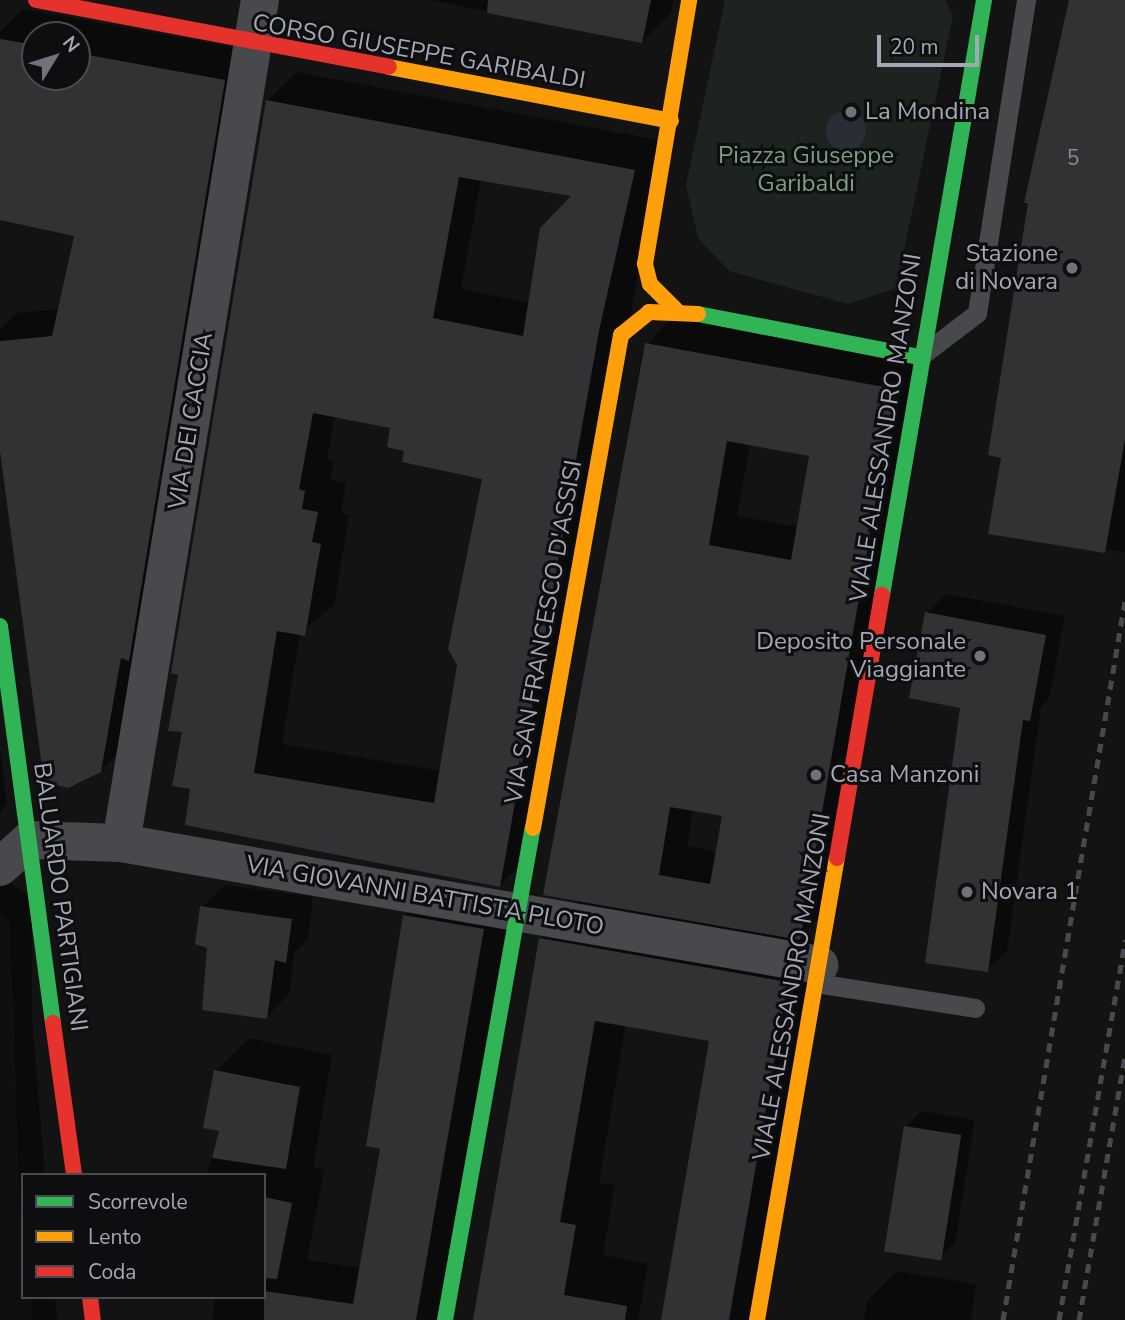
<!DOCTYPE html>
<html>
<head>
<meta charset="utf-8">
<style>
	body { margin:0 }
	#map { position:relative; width:1125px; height:1320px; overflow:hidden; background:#131313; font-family:"Nunito Sans",sans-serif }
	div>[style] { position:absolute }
	.built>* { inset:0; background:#1d1d1f }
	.green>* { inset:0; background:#1d231e }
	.water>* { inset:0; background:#292e36 }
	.round { border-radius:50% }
	.shadow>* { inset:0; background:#0007 }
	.building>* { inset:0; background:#323234; transform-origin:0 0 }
	.lane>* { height:19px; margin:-9.5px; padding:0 9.5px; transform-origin:9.5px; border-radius:9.5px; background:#48494c }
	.street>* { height:38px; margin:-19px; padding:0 19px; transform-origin:19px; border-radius:19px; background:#48494c }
	.fast>* { height:16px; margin:-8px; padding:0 8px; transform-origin:8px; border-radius:8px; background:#30b455 }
	.slow>* { height:16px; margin:-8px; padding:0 8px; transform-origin:8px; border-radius:8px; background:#ff9f0a }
	.jam>* { height:16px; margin:-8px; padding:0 8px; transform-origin:8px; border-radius:8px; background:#e5322d }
	.rail>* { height:5px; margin-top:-2.5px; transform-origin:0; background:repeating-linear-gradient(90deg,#48494c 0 9px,transparent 0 16px) }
	.dots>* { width:19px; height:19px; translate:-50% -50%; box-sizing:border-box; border:4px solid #0e0d0f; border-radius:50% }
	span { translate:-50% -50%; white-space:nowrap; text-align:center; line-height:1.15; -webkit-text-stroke:6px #0e0d0f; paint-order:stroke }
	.number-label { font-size:21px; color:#888a94 }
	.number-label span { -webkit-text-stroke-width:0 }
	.street-label { font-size:24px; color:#a4a7b4 }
	.poi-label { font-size:24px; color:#a4a7b4 }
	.left { translate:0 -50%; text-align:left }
	.right { translate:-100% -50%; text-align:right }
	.park-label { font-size:24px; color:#7c9e83 }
	.legend { position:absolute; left:21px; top:1173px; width:245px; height:126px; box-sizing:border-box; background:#0e0d0f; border:2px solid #4a4b51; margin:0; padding:9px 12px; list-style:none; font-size:21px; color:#a4a7b4 }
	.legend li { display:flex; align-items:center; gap:14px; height:35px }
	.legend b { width:35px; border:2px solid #4a4b51 }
	.north { position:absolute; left:21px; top:21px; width:70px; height:70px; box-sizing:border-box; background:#0e0d0f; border:2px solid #4a4b51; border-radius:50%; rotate:52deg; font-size:19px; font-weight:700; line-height:28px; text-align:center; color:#a4a7b4 }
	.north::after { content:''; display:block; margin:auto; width:24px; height:32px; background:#71737c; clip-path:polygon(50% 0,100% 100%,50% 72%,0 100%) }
	.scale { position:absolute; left:877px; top:35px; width:102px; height:32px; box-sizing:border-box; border:4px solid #a4a7b4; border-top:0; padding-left:9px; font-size:21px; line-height:24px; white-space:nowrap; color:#a4a7b4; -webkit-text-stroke:5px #0e0d0f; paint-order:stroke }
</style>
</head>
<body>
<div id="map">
	<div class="built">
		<i style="clip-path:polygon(0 914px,10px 922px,23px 1297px,31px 1297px,33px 1320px,0 1320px)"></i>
	</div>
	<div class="green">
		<i style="clip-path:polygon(725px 0,945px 0,953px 16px,896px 288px,848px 304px,729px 271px,698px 238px,686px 185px)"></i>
	</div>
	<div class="water">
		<i class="round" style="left:826px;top:111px;width:40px;height:40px"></i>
	</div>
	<div class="shadow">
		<i style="clip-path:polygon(429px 0,673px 0,671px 12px,642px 42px)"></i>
		<i style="clip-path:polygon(1071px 0,1125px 0,1125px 552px,990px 533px)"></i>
		<i style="clip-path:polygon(evenodd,23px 9px,253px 51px,130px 741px,100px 771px,0 437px,0 330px,17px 313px,60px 309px,76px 235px,0 219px,0 32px,23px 9px,35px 35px,77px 35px,77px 77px,35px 77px,35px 35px)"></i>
		<i style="clip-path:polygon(evenodd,297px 72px,663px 141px,529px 856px,500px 885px,192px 788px,185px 731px,267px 101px,297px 72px,481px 179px,575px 194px,530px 303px,461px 289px,481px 179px,297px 72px,335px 416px,392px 427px,407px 449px,484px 477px,441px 771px,282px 744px,300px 633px,334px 605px,349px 515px,341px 513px,346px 483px,330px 480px,334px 462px,327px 460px,335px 416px)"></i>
		<i style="clip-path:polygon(evenodd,672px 318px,923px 360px,829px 908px,800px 938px,827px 942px,761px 1320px,662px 1320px,711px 1039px,626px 1024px,599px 1183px,615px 1185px,603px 1255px,648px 1264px,638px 1320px,475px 1320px,541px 939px,581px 899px,545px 893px,643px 348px,672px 318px,750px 444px,811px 454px,799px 527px,737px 516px,750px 444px,672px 318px,693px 810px,724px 815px,717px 852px,687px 846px,693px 810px)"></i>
		<i style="clip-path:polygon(946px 594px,1065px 616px,1049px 699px,1041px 707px,1007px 951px,987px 970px,962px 706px,927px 613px)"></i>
		<i style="clip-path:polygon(0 751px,7px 802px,0 814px)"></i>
		<i style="clip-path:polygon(0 874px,32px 899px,32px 1020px,45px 1175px,23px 1175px,23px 1297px,55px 1297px,57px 1320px,0 1320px)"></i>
		<i style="clip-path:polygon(438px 882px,517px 896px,444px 1320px,213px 1320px,215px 1297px,264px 1297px,264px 1175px,206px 1175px,221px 1130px,216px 1071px,249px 1038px,332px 1055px,313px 1168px,324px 1170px,307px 1260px,361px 1268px,382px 1148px,405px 915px)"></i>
		<i style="clip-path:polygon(225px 885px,313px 897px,308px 939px,295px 952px,289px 994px,266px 1017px,209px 946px,202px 907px)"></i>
		<i style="clip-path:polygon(921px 1111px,975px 1120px,955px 1243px,939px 1258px,906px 1127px)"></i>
		<i style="clip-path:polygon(896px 1271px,976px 1284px,971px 1320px,864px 1320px,867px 1301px)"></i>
	</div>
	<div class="building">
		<i style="clip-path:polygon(488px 0,651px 0,642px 43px,487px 13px)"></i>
		<i style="clip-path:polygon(1069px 0,1125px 0,1125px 439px,1105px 553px,988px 534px,1001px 458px,988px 455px,1028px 203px,1024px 203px)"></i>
		<i style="clip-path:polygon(0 39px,35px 45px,35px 77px,77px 77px,77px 53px,225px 80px,129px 661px,121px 658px,101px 772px,68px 788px,44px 782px,0 451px,0 341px,52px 336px,74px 236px,0 220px)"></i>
		<i style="clip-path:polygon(evenodd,266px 100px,635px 170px,599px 331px,500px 887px,185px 825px,190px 789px,172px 786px,182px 732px,168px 731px,178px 675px,171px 673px,266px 100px,459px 177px,571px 196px,540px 228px,523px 336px,433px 318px,459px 177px,266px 100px,313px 413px,390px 428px,387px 447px,404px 451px,402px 462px,482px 479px,448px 649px,457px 665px,434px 803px,254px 773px,277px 631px,305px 636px,321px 544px,312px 542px,318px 512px,302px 509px,305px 491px,299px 489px,313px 413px)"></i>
		<i style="clip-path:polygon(evenodd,645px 343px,895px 389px,800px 940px,543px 895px,645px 343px,727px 441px,809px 456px,791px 560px,709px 545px,727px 441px,645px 343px,670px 807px,722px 816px,710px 884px,659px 875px,670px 807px)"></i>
		<i style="clip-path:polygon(925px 612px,1046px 635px,1030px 721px,1023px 720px,988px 972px,925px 963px,960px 708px,909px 698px)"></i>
		<i style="clip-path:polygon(200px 906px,292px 919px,286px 963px,275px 960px,267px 1019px,202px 1010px,207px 948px,195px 944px)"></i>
		<i style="clip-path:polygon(403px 915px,484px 929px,416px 1320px,264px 1320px,264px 1291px,353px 1304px,380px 1149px,366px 1146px)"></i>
		<i style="clip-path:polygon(539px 938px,788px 982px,729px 1320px,661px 1320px,709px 1041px,595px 1021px,560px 1222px,576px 1225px,564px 1295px,627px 1306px,625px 1320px,473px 1320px)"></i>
		<i style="clip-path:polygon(214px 1070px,300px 1087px,286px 1169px,212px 1158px,219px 1131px,203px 1128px)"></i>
		<i style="left:904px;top:1126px;width:58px;height:127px;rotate:9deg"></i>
		<i style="clip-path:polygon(264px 1197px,292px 1203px,277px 1279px,264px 1278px)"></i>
	</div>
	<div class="lane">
		<i style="left:926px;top:352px;width:64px;rotate:-37.4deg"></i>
		<i style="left:977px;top:313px;width:317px;rotate:-81.1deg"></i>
		<i style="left:816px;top:983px;width:161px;rotate:8.9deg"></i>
	</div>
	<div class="street">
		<i style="left:121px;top:843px;width:854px;rotate:-80.64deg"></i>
		<i style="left:0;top:867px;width:40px;rotate:-42deg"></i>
		<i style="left:30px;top:840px;width:91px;rotate:1.9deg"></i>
		<i style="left:121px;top:843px;width:709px;rotate:9.91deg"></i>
	</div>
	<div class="fast">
		<i style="left:698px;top:314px;width:226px;rotate:11deg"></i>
		<i style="left:882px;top:595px;width:604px;rotate:-80.27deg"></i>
		<i style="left:0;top:626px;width:401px;rotate:82.4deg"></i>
		<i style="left:445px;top:1320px;width:500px;rotate:-79.9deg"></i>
	</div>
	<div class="slow">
		<i style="left:389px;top:67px;width:287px;rotate:10.8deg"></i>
		<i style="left:676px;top:310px;width:37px;rotate:-135deg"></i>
		<i style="left:650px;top:284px;width:21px;rotate:-104deg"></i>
		<i style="left:645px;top:264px;width:268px;rotate:-80.5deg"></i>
		<i style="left:533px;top:828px;width:501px;rotate:-79.88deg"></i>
		<i style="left:621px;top:335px;width:36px;rotate:-39deg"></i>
		<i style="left:649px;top:312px;width:49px;rotate:2.3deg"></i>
		<i style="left:757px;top:1320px;width:469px;rotate:-80.2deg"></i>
	</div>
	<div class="jam">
		<i style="left:36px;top:0;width:359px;rotate:10.7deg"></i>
		<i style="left:837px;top:858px;width:267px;rotate:-80.3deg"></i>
		<i style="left:53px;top:1023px;width:153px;rotate:82.1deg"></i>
		<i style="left:90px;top:1297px;width:23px;rotate:83deg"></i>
	</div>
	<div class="rail">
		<i style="left:1003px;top:1320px;width:729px;rotate:-80.37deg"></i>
		<i style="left:1059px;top:1320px;width:386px;rotate:-80.1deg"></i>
		<i style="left:1079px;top:1320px;width:267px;rotate:-80.1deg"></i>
	</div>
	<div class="dots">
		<i style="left:851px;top:112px;background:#71737c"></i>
		<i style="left:1072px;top:268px;background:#71737c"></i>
		<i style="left:980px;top:656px;background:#71737c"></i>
		<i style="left:816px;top:775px;background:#71737c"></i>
		<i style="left:967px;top:892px;background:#71737c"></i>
	</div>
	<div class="number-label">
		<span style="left:1073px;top:158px">5</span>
	</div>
	<div class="street-label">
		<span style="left:419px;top:52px;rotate:10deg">CORSO GIUSEPPE GARIBALDI</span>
		<span style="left:191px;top:421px;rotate:-81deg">VIA DEI CACCIA</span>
		<span style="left:886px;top:428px;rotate:-81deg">VIALE ALESSANDRO MANZONI</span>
		<span style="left:544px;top:632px;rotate:-80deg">VIA SAN FRANCESCO D'ASSISI</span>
		<span style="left:425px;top:896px;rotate:10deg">VIA GIOVANNI BATTISTA PLOTO</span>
		<span style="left:60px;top:897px;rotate:82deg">BALUARDO PARTIGIANI</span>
		<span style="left:792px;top:987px;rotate:-80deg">VIALE ALESSANDRO MANZONI</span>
	</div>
	<div class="poi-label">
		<span class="left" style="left:865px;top:112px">La Mondina</span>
		<span class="right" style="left:1058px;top:268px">Stazione<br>di Novara</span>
		<span class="right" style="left:966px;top:656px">Deposito Personale<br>Viaggiante</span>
		<span class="left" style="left:830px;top:775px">Casa Manzoni</span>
		<span class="left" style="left:981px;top:892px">Novara 1</span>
	</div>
	<div class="park-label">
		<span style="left:806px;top:170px">Piazza Giuseppe<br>Garibaldi</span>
	</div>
	<ul class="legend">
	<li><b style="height:9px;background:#30b455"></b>Scorrevole</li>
	<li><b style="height:9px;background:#ff9f0a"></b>Lento</li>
	<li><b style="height:9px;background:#e5322d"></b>Coda</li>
	</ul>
	<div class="north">N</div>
	<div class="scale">20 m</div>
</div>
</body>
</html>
